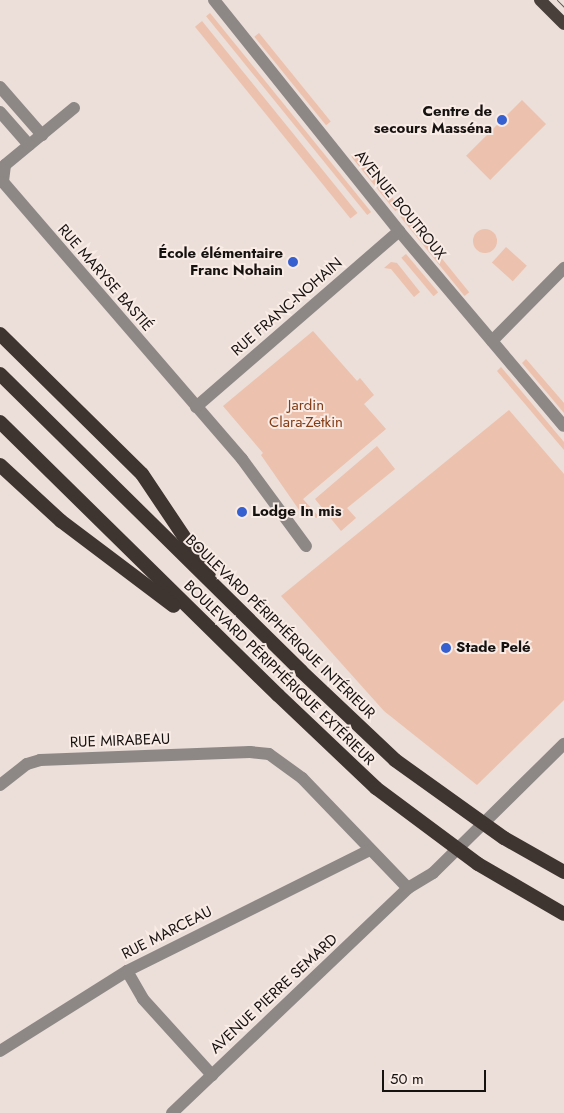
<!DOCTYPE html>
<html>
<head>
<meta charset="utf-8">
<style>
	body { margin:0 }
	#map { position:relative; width:564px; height:1113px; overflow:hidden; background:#ecded8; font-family:Jost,sans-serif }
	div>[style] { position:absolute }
	.green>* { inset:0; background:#ecc1ad; transform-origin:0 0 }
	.round { border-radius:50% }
	.minor>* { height:12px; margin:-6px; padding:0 6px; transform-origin:6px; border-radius:6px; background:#8d8885 }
	.tertiary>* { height:12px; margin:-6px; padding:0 6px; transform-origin:6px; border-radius:6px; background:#8d8885 }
	.primary>* { height:12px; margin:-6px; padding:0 6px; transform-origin:6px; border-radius:6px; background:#49403c }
	.trunk>* { height:14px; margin:-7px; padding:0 7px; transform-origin:7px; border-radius:7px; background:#3e3430 }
	.tram>* { height:1px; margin:-0.5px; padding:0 0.5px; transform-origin:0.5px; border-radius:0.5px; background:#5f5854 }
	.trunk-bridge>* { height:14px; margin:-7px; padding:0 7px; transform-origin:7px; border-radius:7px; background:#3e3430 }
	.dots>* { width:14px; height:14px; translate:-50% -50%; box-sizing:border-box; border:2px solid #f9ebe5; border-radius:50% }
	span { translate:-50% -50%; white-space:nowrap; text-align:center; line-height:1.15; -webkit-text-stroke:4px #f9ebe5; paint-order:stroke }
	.poi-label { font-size:15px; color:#161210; font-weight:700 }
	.right { translate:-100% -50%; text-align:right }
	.left { translate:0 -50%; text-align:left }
	.street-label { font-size:15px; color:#161210 }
	.park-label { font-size:15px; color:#843c15 }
	.scale { position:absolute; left:382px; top:1070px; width:104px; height:22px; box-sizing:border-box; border:2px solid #161210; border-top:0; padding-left:6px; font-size:15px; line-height:18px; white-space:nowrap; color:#161210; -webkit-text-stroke:4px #f9ebe5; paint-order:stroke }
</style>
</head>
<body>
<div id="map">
	<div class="green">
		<i style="left:210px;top:13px;width:256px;height:5px;rotate:51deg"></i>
		<i style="left:202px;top:21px;width:247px;height:9px;rotate:51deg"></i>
		<i style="left:259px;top:33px;width:114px;height:6px;rotate:51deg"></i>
		<i style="left:522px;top:100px;width:34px;height:79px;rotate:45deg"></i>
		<i style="left:356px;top:153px;width:70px;height:6px;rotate:51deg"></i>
		<i style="left:405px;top:213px;width:102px;height:6px;rotate:51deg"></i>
		<i class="round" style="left:473px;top:229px;width:24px;height:24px"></i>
		<i style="left:506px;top:247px;width:28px;height:21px;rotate:42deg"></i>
		<i style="left:406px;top:254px;width:50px;height:6px;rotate:50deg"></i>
		<i style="clip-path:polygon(391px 262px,397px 263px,420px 292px,414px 297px,391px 269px,384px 268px)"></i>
		<i style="clip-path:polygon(313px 331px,357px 381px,360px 378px,374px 395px,364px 404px,386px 429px,303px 499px,320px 518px,304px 517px,261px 455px,263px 453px,223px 406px)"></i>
		<i style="clip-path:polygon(526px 359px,564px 403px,564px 413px,522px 363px)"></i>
		<i style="clip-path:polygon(501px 367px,564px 442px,564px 450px,497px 371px)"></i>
		<i style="clip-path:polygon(509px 410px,564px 474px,564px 700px,477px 785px,384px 711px,281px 596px)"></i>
		<i style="clip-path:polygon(377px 446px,395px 469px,347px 508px,356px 518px,341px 531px,315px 499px)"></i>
	</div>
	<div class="minor">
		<i style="left:214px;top:0;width:296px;rotate:51.3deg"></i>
		<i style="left:399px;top:231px;width:255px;rotate:49.8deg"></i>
		<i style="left:0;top:87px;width:64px;rotate:48.8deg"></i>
		<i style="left:74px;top:108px;width:89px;rotate:140.4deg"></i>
		<i style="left:5px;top:165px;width:17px;rotate:97deg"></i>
		<i style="left:3px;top:182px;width:366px;rotate:49.2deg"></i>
		<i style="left:242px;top:459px;width:108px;rotate:53.7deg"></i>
		<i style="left:0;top:112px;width:44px;rotate:48.7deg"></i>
		<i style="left:492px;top:341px;width:103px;rotate:-45.4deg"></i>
		<i style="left:196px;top:407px;width:269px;rotate:-40.9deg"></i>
		<i style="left:0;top:785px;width:34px;rotate:-38deg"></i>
		<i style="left:27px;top:764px;width:14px;rotate:-17deg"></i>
		<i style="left:40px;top:760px;width:210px;rotate:-2.2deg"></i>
		<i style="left:250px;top:752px;width:19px;rotate:6deg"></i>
		<i style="left:269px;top:754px;width:41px;rotate:36deg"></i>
		<i style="left:302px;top:778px;width:153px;rotate:46.1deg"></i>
		<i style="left:127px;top:971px;width:32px;rotate:60deg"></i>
		<i style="left:143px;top:999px;width:103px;rotate:47.8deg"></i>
		<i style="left:0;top:1051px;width:150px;rotate:-32.2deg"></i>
		<i style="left:127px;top:971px;width:271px;rotate:-26.5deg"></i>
	</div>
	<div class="tertiary">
		<i style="left:172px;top:1113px;width:326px;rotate:-43.6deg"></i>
		<i style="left:408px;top:888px;width:29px;rotate:-31deg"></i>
		<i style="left:433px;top:873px;width:184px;rotate:-44.6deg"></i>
	</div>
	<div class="primary">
		<i style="left:540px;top:0;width:34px;rotate:45deg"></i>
	</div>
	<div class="trunk">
		<i style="left:0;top:334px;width:199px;rotate:44.6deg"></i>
		<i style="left:142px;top:474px;width:120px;rotate:56.2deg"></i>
		<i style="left:0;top:374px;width:423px;rotate:44.6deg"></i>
		<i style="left:0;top:422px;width:390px;rotate:44.5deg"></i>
		<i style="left:0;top:465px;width:83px;rotate:42.6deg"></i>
		<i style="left:61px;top:521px;width:141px;rotate:37deg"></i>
		<i style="left:504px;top:838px;width:69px;rotate:29.5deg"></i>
		<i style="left:478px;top:864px;width:99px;rotate:30.2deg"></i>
	</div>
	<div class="tram">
		<i style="left:557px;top:0;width:10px;rotate:45deg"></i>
	</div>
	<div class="trunk-bridge">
		<i style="left:301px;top:671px;width:129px;rotate:43.4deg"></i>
		<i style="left:395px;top:760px;width:134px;rotate:35.6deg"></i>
		<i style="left:278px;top:695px;width:135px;rotate:43.5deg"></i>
		<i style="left:376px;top:788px;width:127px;rotate:36.7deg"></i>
	</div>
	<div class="dots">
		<i style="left:502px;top:120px;background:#365fcf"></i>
		<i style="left:293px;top:262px;background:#365fcf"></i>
		<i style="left:242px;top:512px;background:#365fcf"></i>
		<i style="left:446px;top:648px;background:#365fcf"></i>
	</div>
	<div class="poi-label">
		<span class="right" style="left:492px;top:120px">Centre de<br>secours Masséna</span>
		<span class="right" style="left:283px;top:262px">École élémentaire<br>Franc Nohain</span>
		<span class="left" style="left:252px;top:512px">Lodge In mis</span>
		<span class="left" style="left:456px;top:648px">Stade Pelé</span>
	</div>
	<div class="street-label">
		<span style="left:400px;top:205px;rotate:51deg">AVENUE BOUTROUX</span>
		<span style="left:105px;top:278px;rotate:49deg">RUE MARYSE BASTIÉ</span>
		<span style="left:287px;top:307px;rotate:-41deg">RUE FRANC-NOHAIN</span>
		<span style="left:280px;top:627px;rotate:44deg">BOULEVARD PÉRIPHÉRIQUE INTÉRIEUR</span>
		<span style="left:279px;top:673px;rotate:44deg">BOULEVARD PÉRIPHÉRIQUE EXTÉRIEUR</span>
		<span style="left:120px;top:741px;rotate:-2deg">RUE MIRABEAU</span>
		<span style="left:167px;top:933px;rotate:-27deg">RUE MARCEAU</span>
		<span style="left:274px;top:994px;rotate:-43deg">AVENUE PIERRE SEMARD</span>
	</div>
	<div class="park-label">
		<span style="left:306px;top:414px">Jardin<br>Clara-Zetkin</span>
	</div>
	<div class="scale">50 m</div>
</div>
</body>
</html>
